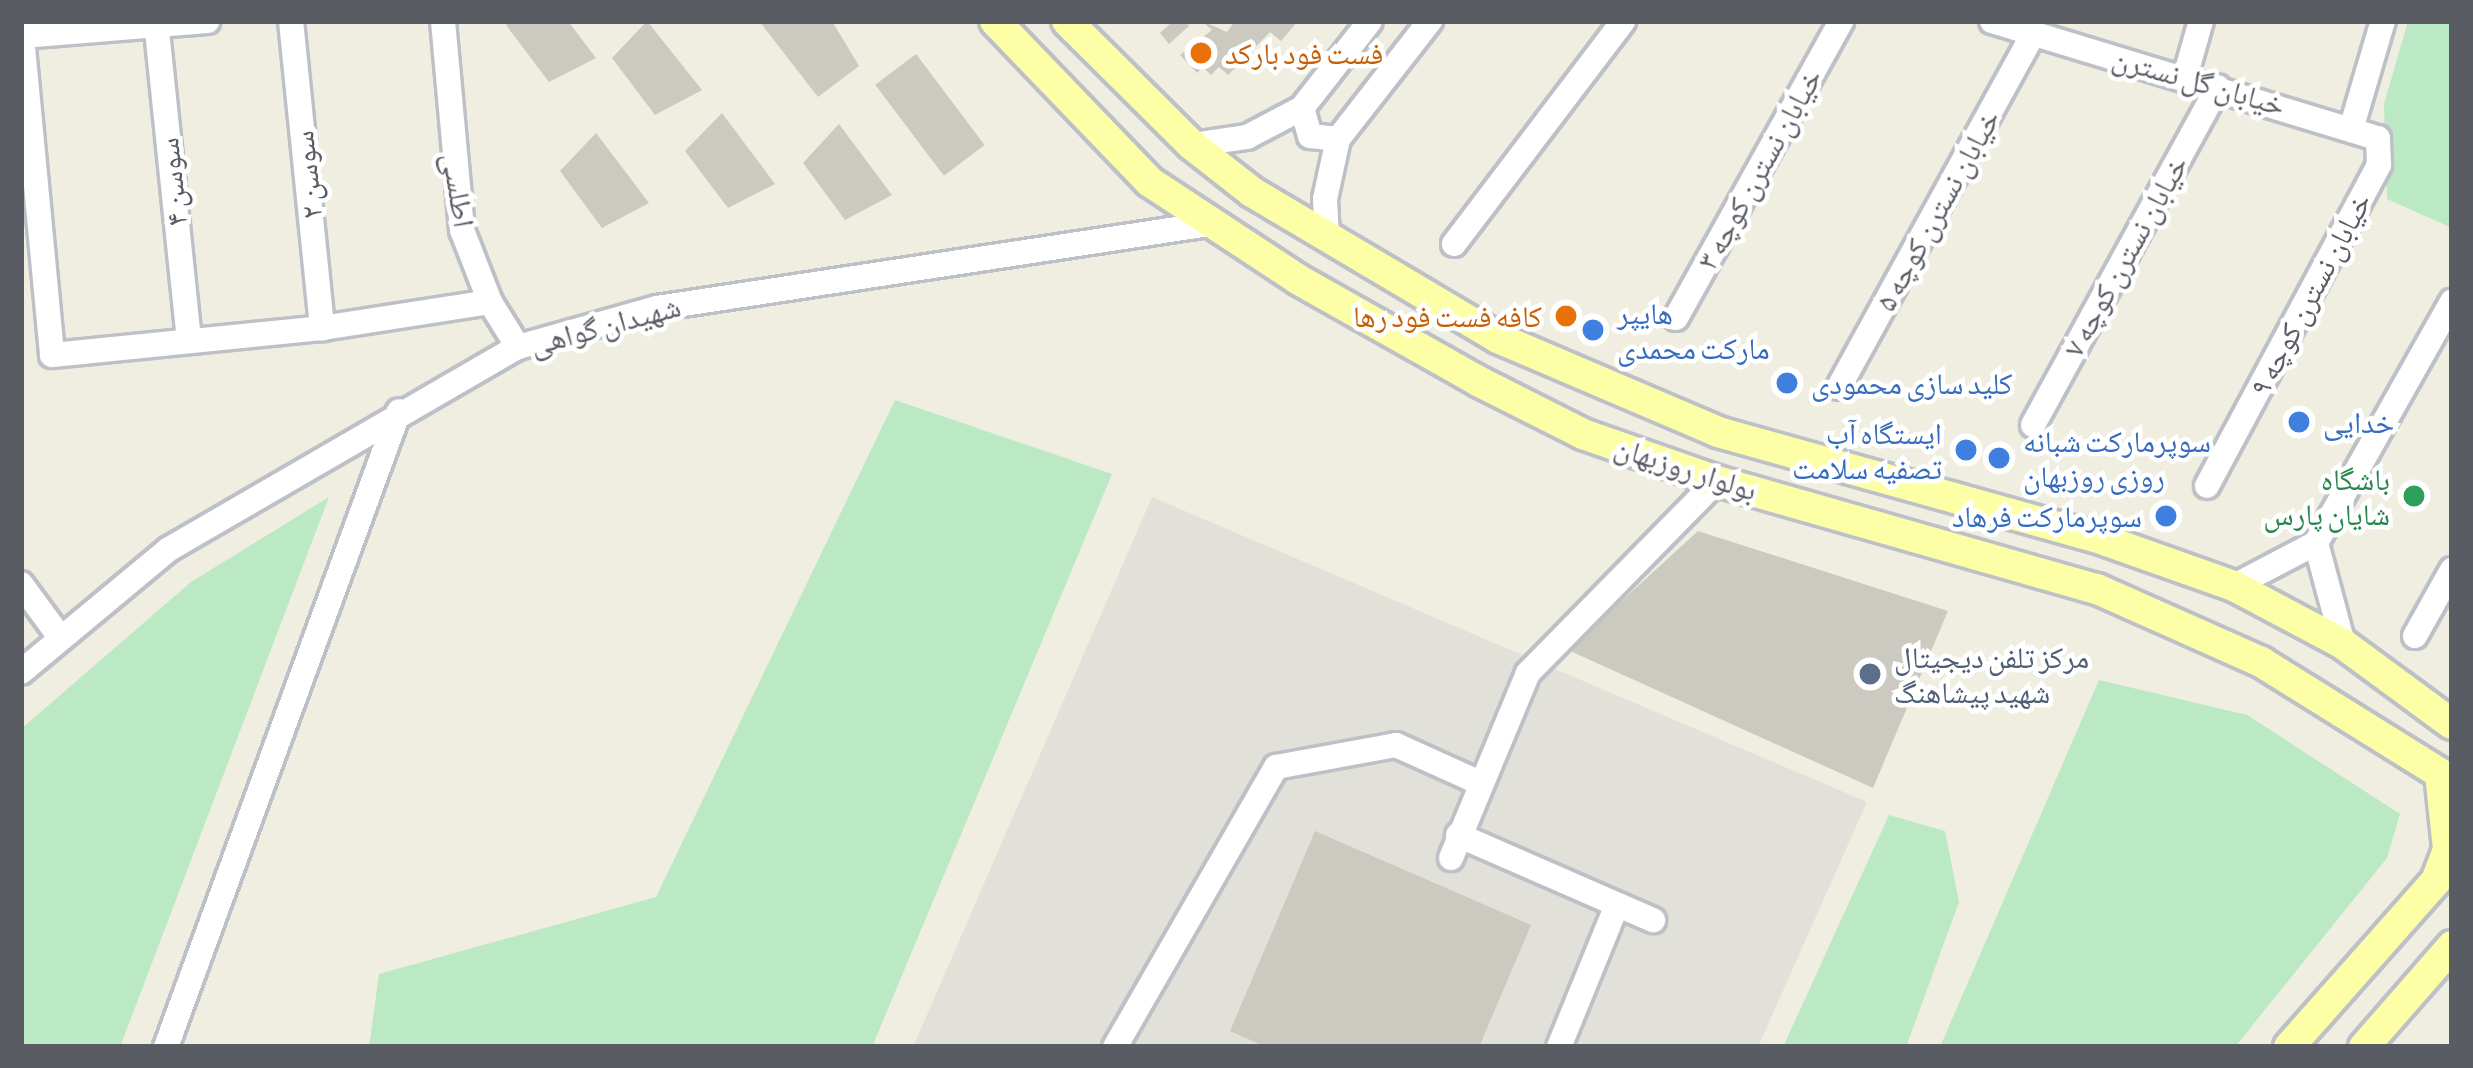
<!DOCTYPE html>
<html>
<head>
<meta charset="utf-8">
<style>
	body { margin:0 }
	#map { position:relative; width:2473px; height:1068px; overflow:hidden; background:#efeee1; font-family:"Asap Condensed","Noto Naskh Arabic",sans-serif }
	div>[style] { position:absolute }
	.industrial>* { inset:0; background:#e2e1d9 }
	.green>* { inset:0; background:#bbe9c3 }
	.building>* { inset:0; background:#cccac0; transform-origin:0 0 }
	.roads { filter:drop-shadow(3px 0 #bec0c7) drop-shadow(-3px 0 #bec0c7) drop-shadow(0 3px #bec0c7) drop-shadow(0 -3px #bec0c7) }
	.minor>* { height:24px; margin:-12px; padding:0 12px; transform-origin:12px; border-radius:12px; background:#fff }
	.major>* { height:30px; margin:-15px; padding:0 15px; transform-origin:15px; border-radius:15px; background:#fdffa6 }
	.dots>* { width:33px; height:33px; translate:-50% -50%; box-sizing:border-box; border:6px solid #fff; border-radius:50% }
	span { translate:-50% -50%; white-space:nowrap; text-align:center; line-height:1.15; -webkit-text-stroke:9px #fff; paint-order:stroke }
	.food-label { font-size:30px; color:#c56008 }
	.left { translate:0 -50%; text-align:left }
	.right { translate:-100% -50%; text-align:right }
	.street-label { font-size:30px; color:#5a5c64 }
	.shop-label { font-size:30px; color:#366cbe }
	.leisure-label { font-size:30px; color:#27864d }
	.service-label { font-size:30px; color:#4e5e75 }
	.frame { position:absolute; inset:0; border:24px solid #5a5c64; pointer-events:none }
</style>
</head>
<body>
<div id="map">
	<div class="industrial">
		<i style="clip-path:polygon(1152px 497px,1867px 802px,1758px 1047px,913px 1047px)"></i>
	</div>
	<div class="green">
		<i style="clip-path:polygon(2408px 21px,2452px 21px,2452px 228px,2387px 199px,2384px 104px)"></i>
		<i style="clip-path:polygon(895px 400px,1112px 474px,872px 1047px,369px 1047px,379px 974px,656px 897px)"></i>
		<i style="clip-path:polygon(329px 497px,120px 1047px,21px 1047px,21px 729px,191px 582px)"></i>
		<i style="clip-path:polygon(2099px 680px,2247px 715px,2400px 814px,2387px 858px,2235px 1047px,1940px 1047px)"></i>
		<i style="clip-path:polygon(1889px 815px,1945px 831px,1959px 902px,1906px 1047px,1783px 1047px)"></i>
	</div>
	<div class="building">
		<i style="clip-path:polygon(512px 21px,568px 21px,596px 58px,549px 82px,506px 25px)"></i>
		<i style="clip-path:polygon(647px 21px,702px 90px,655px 115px,612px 58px)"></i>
		<i style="clip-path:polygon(759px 21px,832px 21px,859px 66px,818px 97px)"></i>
		<i style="clip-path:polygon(1173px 21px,1190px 25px,1169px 44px,1160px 33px)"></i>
		<i style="clip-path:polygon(1202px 21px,1227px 32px,1235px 21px,1298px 21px,1281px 41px,1270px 32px,1228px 75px,1219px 67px,1211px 75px,1203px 67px,1197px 73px,1180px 55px,1212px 30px)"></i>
		<i style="left:916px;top:54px;width:114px;height:51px;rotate:53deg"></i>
		<i style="clip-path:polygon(722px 113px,775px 184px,728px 208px,685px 151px)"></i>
		<i style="clip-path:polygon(839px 124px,892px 195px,845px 220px,803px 163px)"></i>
		<i style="clip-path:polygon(596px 133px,649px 203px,602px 228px,560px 171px)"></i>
		<i style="clip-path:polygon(1698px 531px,1948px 611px,1873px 788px,1568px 650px)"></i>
		<i style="clip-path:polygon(1315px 831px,1531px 925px,1479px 1047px,1266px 1047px,1230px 1031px)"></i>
	</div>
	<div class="roads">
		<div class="minor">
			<i style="left:156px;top:21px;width:320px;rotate:84.1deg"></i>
			<i style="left:291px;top:21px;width:309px;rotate:84.2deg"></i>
			<i style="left:443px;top:21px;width:210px;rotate:84.8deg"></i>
			<i style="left:462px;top:230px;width:77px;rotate:68.7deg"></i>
			<i style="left:490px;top:302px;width:53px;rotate:58.1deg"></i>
			<i style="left:1992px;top:21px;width:403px;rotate:16.9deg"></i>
			<i style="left:2378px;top:138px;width:27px;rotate:88deg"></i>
			<i style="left:2379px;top:165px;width:364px;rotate:118.2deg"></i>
			<i style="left:21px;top:26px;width:330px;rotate:84.6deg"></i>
			<i style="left:52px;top:355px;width:271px;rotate:-5.7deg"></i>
			<i style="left:322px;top:328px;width:170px;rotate:-8.8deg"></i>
			<i style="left:22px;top:36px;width:186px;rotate:-4.6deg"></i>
			<i style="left:2185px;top:77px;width:58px;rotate:-74.1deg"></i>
			<i style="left:1302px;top:108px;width:29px;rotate:74deg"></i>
			<i style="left:1310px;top:136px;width:28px;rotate:6deg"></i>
			<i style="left:2352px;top:126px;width:109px;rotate:-73.6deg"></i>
			<i style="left:1192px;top:145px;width:56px;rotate:-8.3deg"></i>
			<i style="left:1247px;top:137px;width:62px;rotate:-27.8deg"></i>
			<i style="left:1302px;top:108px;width:110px;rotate:-52deg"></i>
			<i style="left:1327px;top:237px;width:38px;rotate:-93deg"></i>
			<i style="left:1325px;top:199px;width:61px;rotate:-77.8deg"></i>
			<i style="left:1338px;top:139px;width:150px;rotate:-52.1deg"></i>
			<i style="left:1454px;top:244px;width:280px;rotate:-52.8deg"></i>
			<i style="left:1676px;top:318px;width:340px;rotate:-60.9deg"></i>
			<i style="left:1839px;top:387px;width:404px;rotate:-61.2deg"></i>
			<i style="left:2033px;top:425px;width:385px;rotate:-61.3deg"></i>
			<i style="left:2316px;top:543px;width:105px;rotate:75deg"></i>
			<i style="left:21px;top:584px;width:64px;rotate:53.8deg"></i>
			<i style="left:2234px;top:586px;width:93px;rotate:-27.7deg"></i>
			<i style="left:2316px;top:543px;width:277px;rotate:-60.6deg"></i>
			<i style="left:2415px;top:636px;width:76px;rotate:-60.7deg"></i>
			<i style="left:21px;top:672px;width:192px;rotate:-39.7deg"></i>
			<i style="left:169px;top:549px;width:403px;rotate:-30.1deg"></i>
			<i style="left:518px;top:347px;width:144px;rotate:-15.7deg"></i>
			<i style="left:657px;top:308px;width:558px;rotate:-8.65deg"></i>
			<i style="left:1458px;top:835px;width:213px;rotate:23.6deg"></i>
			<i style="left:1451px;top:858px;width:200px;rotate:-67.4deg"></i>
			<i style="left:1528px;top:673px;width:269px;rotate:-45.5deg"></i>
			<i style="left:166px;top:1047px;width:677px;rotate:-69.88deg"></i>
			<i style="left:1115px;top:1047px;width:323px;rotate:-60.1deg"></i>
			<i style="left:1276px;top:767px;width:122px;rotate:-10.4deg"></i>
			<i style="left:1396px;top:745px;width:92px;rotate:24.3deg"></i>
			<i style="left:1559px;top:1047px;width:153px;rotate:-67.8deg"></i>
		</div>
		<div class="major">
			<i style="left:995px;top:21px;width:223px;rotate:46.1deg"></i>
			<i style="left:1150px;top:182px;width:178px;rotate:33.3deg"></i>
			<i style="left:1299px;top:280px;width:206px;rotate:29.4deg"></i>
			<i style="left:1478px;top:381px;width:118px;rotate:26.8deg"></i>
			<i style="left:1583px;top:434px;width:142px;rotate:19.3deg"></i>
			<i style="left:1717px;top:481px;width:395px;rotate:15.9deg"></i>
			<i style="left:2097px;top:589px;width:180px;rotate:24deg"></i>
			<i style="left:2261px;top:662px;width:225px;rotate:31.9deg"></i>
			<i style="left:1067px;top:21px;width:176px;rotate:44.8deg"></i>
			<i style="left:1192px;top:145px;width:76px;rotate:38.1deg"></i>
			<i style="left:1252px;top:192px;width:286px;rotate:30.7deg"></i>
			<i style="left:1498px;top:338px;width:239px;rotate:23.1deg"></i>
			<i style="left:1718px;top:432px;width:401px;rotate:15.6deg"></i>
			<i style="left:2104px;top:540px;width:138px;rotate:19.5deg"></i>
			<i style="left:2234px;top:586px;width:123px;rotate:28deg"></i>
			<i style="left:2343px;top:644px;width:135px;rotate:36.3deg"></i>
			<i style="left:2289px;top:1047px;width:222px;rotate:-48.5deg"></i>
			<i style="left:2436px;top:881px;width:34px;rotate:-69deg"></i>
			<i style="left:2448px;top:849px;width:75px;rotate:-96.1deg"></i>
			<i style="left:2364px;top:1047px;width:134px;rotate:-48.9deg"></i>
		</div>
	</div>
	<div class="dots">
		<i style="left:1201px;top:53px;background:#e8710a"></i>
		<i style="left:1566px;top:316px;background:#e8710a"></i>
		<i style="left:1593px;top:330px;background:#3f7fe0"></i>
		<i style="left:1787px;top:383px;background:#3f7fe0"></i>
		<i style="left:2299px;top:422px;background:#3f7fe0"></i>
		<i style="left:1966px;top:450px;background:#3f7fe0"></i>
		<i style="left:1999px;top:458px;background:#3f7fe0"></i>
		<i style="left:2414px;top:496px;background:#2e9e5b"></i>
		<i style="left:2166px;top:516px;background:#3f7fe0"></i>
		<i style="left:1870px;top:674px;background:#5c6f8a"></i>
	</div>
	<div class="food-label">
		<span class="left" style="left:1225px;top:53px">فست فود بارکد</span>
		<span class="right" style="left:1542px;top:316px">کافه فست فود رها</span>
	</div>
	<div class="street-label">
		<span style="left:2199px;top:81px;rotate:16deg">خیابان گل نسترن</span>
		<span style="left:1759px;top:169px;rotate:-61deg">خیابان نسترن کوچه ۳</span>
		<span style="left:307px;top:175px;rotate:-96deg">سوسن ۲</span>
		<span style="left:172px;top:182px;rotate:-96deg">سوسن ۴</span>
		<span style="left:459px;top:190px;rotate:81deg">اطلسی</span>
		<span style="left:1937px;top:210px;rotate:-61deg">خیابان نسترن کوچه ۵</span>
		<span style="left:2125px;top:256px;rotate:-61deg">خیابان نسترن کوچه ۷</span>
		<span style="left:2310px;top:294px;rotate:-62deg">خیابان نسترن کوچه ۹</span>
		<span style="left:605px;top:325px;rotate:-15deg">شهیدان گواهی</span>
		<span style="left:1686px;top:468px;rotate:18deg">بولوار روزبهان</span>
	</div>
	<div class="shop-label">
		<span class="left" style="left:1617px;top:330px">هایپر<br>مارکت محمدی</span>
		<span class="left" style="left:1811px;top:383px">کلید سازی محمودی</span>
		<span class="left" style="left:2323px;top:422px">خدایی</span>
		<span class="right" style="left:1942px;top:450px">ایستگاه آب<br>تصفیه سلامت</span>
		<span class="left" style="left:2023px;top:458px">سوپرمارکت شبانه<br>روزی روزبهان</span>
		<span class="right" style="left:2142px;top:516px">سوپرمارکت فرهاد</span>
	</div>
	<div class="leisure-label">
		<span class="right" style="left:2390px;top:496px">باشگاه<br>شایان پارس</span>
	</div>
	<div class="service-label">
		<span class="left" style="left:1894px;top:674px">مرکز تلفن دیجیتال<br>شهید پیشاهنگ</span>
	</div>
	<div class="frame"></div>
</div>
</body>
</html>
